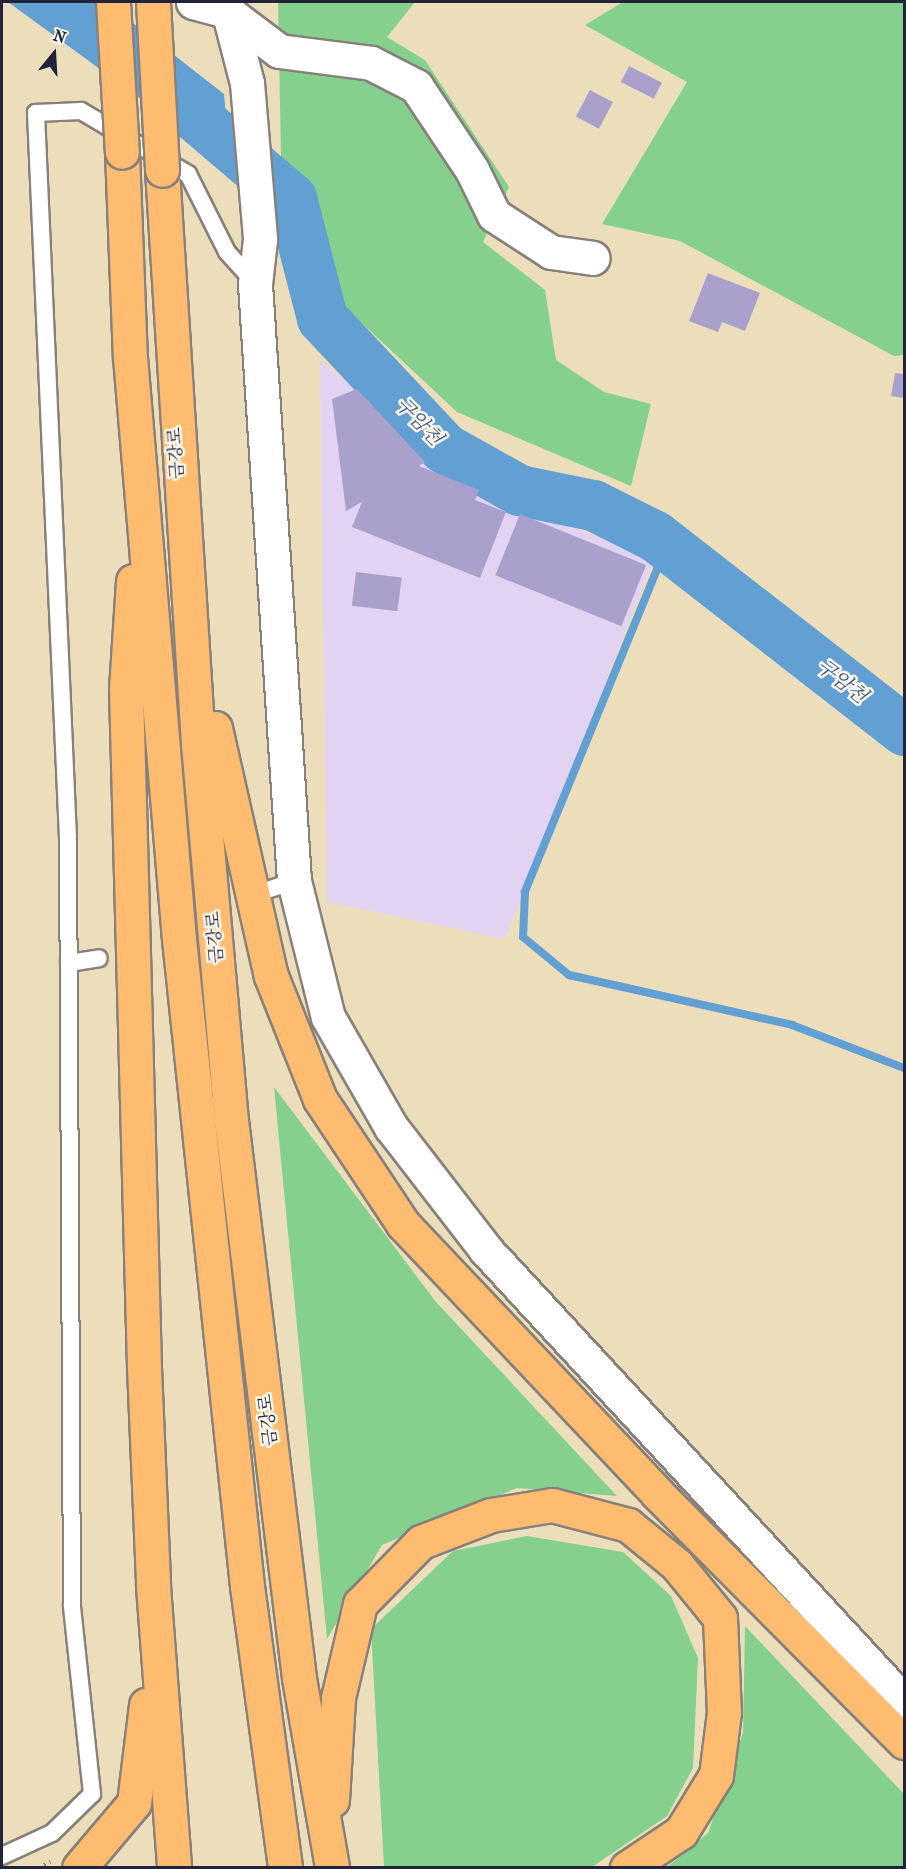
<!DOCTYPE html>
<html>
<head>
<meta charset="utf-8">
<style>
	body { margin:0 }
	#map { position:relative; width:906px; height:1869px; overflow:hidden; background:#ecdebb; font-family:"IM FELL French Canon","Noto Serif KR",serif }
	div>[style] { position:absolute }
	.built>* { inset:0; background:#e3d3f2 }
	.green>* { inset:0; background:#85d08d }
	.water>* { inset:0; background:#629fd3 }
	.stream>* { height:8px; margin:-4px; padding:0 4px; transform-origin:4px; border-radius:4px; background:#629fd3 }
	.river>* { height:51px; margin:-25.5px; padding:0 25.5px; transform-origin:25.5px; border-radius:25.5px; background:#629fd3 }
	.building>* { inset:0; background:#a9a1cc; transform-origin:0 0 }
	.path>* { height:4px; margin-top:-2px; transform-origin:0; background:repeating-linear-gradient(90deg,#87807b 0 1.5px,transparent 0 6px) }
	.roads { filter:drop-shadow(2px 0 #87807b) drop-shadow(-2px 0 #87807b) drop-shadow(0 2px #87807b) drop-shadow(0 -2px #87807b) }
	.service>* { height:16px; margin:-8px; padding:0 8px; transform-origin:8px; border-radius:8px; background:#fff }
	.minor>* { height:33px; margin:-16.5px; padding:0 16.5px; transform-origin:16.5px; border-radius:16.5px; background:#fff }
	.tertiary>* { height:33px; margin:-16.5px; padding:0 16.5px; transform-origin:16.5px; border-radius:16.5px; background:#fff }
	.trunk>* { height:33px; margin:-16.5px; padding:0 16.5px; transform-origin:16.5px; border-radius:16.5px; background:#fdbc70 }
	.bridges { filter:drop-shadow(2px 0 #87807b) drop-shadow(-2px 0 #87807b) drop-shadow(0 2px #87807b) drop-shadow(0 -2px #87807b) }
	.trunk-bridge>* { height:33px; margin:-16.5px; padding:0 16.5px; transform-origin:16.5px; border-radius:16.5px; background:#fdbc70 }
	span { translate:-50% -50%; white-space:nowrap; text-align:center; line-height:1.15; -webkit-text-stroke:5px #fbf7ec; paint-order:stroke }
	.street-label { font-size:18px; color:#22223b }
	.water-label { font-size:20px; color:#3f5a7f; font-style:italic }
	.frame { position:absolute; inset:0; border:3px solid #22223b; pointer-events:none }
	.north { position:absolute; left:24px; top:24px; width:60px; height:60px; -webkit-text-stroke:4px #fbf7ec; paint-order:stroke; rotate:18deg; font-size:16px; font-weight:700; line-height:24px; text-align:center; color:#22223b }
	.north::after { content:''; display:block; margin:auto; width:21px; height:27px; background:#22223b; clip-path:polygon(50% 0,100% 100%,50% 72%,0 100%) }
</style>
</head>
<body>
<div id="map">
	<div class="built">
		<i style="clip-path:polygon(320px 361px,509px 506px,655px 556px,505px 939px,327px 902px)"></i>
	</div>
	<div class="green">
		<i style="clip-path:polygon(278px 2px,415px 2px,387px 37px,425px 60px,509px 187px,483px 242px,545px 290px,556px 360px,604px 392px,651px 404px,631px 486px,457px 412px,337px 300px,308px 192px,281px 157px)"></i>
		<i style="clip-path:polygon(623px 2px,904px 2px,904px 355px,894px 356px,680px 241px,602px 224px,687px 82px,585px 25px)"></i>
		<i style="clip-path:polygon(274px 1087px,436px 1302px,617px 1496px,517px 1488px,382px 1545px,327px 1639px)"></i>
		<i style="clip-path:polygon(527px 1536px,623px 1552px,671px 1596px,698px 1658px,693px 1768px,667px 1816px,592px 1867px,384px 1867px,371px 1629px,453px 1551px)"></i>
		<i style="clip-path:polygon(745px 1626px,904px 1794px,904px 1867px,666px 1868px,708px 1833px,743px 1733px)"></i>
	</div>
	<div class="water">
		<i style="clip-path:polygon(8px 2px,106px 2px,224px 94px,231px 172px,178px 126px)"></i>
	</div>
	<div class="stream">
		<i style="left:667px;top:545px;width:375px;rotate:112.3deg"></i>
		<i style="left:525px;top:892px;width:45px;rotate:92.5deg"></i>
		<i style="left:523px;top:937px;width:60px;rotate:39.6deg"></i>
		<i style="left:569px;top:975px;width:229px;rotate:12.6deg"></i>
		<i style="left:792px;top:1025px;width:120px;rotate:21deg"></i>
	</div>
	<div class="river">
		<i style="left:175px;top:99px;width:153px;rotate:40.5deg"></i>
		<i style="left:291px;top:198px;width:124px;rotate:75.5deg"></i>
		<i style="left:322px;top:318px;width:178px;rotate:46.8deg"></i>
		<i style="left:444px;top:448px;width:86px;rotate:29.2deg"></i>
		<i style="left:519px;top:490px;width:76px;rotate:11.5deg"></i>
		<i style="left:593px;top:505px;width:69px;rotate:26.6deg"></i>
		<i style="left:655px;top:536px;width:316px;rotate:37.9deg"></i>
	</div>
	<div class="building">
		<i style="left:629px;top:66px;width:37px;height:18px;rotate:27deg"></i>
		<i style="left:590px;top:90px;width:26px;height:30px;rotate:28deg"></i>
		<i style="clip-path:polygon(708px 273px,760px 293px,745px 331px,722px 322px,718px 332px,689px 321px)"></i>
		<i style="clip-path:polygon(895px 373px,904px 374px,904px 398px,891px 396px)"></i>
		<i style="clip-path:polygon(357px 389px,425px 462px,419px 466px,479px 490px,475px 500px,506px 512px,480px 578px,352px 527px,362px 502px,346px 511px,332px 399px)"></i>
		<i style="left:520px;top:514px;width:136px;height:66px;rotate:22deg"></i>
		<i style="left:356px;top:572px;width:46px;height:34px;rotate:7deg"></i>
	</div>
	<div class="path">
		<i style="left:39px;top:1868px;width:13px;rotate:-29deg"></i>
	</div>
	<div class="roads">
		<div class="service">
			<i style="left:261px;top:892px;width:35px;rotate:-18deg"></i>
			<i style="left:69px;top:963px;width:30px;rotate:-9deg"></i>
			<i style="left:2px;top:1856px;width:55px;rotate:-24.7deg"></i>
			<i style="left:52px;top:1833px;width:56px;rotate:-44.3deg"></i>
			<i style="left:92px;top:1794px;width:189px;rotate:-96.1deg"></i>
			<i style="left:72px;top:1606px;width:768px;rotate:-90.3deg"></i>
			<i style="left:68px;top:838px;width:726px;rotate:-92.53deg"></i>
			<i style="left:36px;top:113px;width:45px;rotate:-2.5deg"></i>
			<i style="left:81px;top:111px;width:124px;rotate:30.5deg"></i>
			<i style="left:188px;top:174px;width:87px;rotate:63.4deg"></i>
			<i style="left:227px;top:252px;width:42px;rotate:47.9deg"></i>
		</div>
		<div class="minor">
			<i style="left:193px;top:2px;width:34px;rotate:15deg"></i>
			<i style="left:226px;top:11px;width:66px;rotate:37deg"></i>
			<i style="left:279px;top:51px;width:93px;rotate:7.4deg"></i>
			<i style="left:371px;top:63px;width:51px;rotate:27.1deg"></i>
			<i style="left:416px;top:86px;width:101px;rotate:56.3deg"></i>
			<i style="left:472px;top:170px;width:50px;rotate:63.9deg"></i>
			<i style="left:494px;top:215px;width:68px;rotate:33deg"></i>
			<i style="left:551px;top:252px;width:42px;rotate:8.1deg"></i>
			<i style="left:294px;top:881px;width:140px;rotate:76deg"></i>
			<i style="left:328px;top:1017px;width:127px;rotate:60.2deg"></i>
			<i style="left:391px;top:1127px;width:155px;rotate:52.3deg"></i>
			<i style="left:486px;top:1250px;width:616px;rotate:47.24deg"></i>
		</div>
		<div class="tertiary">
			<i style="left:226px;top:2px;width:84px;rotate:75.5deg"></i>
			<i style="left:247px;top:83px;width:157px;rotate:85.2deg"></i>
			<i style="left:260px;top:239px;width:45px;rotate:96.3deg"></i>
			<i style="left:255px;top:284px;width:598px;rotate:86.26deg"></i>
		</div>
		<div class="trunk">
			<i style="left:122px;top:152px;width:205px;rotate:87.8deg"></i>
			<i style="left:130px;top:357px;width:584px;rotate:85.19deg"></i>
			<i style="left:179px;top:939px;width:651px;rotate:84deg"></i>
			<i style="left:247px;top:1586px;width:285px;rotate:82.3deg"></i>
			<i style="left:162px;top:170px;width:575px;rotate:86.41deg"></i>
			<i style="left:198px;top:744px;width:377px;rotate:85deg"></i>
			<i style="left:231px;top:1120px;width:562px;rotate:83.05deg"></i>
			<i style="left:299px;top:1678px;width:193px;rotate:80.1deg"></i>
			<i style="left:133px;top:581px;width:108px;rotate:93.7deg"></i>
			<i style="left:126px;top:689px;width:678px;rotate:88.48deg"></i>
			<i style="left:144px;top:1367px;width:219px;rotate:87.6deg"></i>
			<i style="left:153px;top:1586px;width:283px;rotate:85.7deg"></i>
			<i style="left:215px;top:728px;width:254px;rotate:77.3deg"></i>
			<i style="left:271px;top:976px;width:132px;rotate:68.3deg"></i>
			<i style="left:320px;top:1099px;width:150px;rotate:56.4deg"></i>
			<i style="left:403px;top:1224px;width:370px;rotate:46.6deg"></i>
			<i style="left:657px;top:1493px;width:351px;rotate:45.2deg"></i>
			<i style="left:332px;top:1800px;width:102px;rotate:-86.6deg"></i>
			<i style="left:338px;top:1698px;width:97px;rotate:-76.8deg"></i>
			<i style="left:360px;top:1604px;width:87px;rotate:-45.5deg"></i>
			<i style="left:421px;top:1542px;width:75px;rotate:-21.1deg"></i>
			<i style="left:491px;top:1515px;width:62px;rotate:-9.3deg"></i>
			<i style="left:552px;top:1505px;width:79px;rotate:14.7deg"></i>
			<i style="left:628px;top:1525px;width:63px;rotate:39.2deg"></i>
			<i style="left:677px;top:1565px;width:68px;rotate:50.9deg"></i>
			<i style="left:720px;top:1618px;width:94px;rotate:87.6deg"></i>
			<i style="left:724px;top:1712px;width:64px;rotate:97.2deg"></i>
			<i style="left:716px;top:1775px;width:67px;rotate:121.6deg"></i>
			<i style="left:681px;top:1832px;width:65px;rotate:146.3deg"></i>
			<i style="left:79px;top:1868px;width:85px;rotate:-49.8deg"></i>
			<i style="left:134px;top:1803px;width:99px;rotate:-83deg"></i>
		</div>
	</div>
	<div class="bridges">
		<div class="trunk-bridge">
			<i style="left:113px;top:2px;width:150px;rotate:86.6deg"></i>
			<i style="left:153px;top:2px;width:168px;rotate:86.9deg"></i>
		</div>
	</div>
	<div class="street-label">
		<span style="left:177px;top:453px;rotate:-94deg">금강로</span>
		<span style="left:216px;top:937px;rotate:-95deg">금강로</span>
		<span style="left:269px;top:1420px;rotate:-97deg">금강로</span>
	</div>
	<div class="water-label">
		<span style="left:419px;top:421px;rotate:46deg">구암천</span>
		<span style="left:842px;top:681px;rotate:38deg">구암천</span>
	</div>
	<div class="frame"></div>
	<div class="north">N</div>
</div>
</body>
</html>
